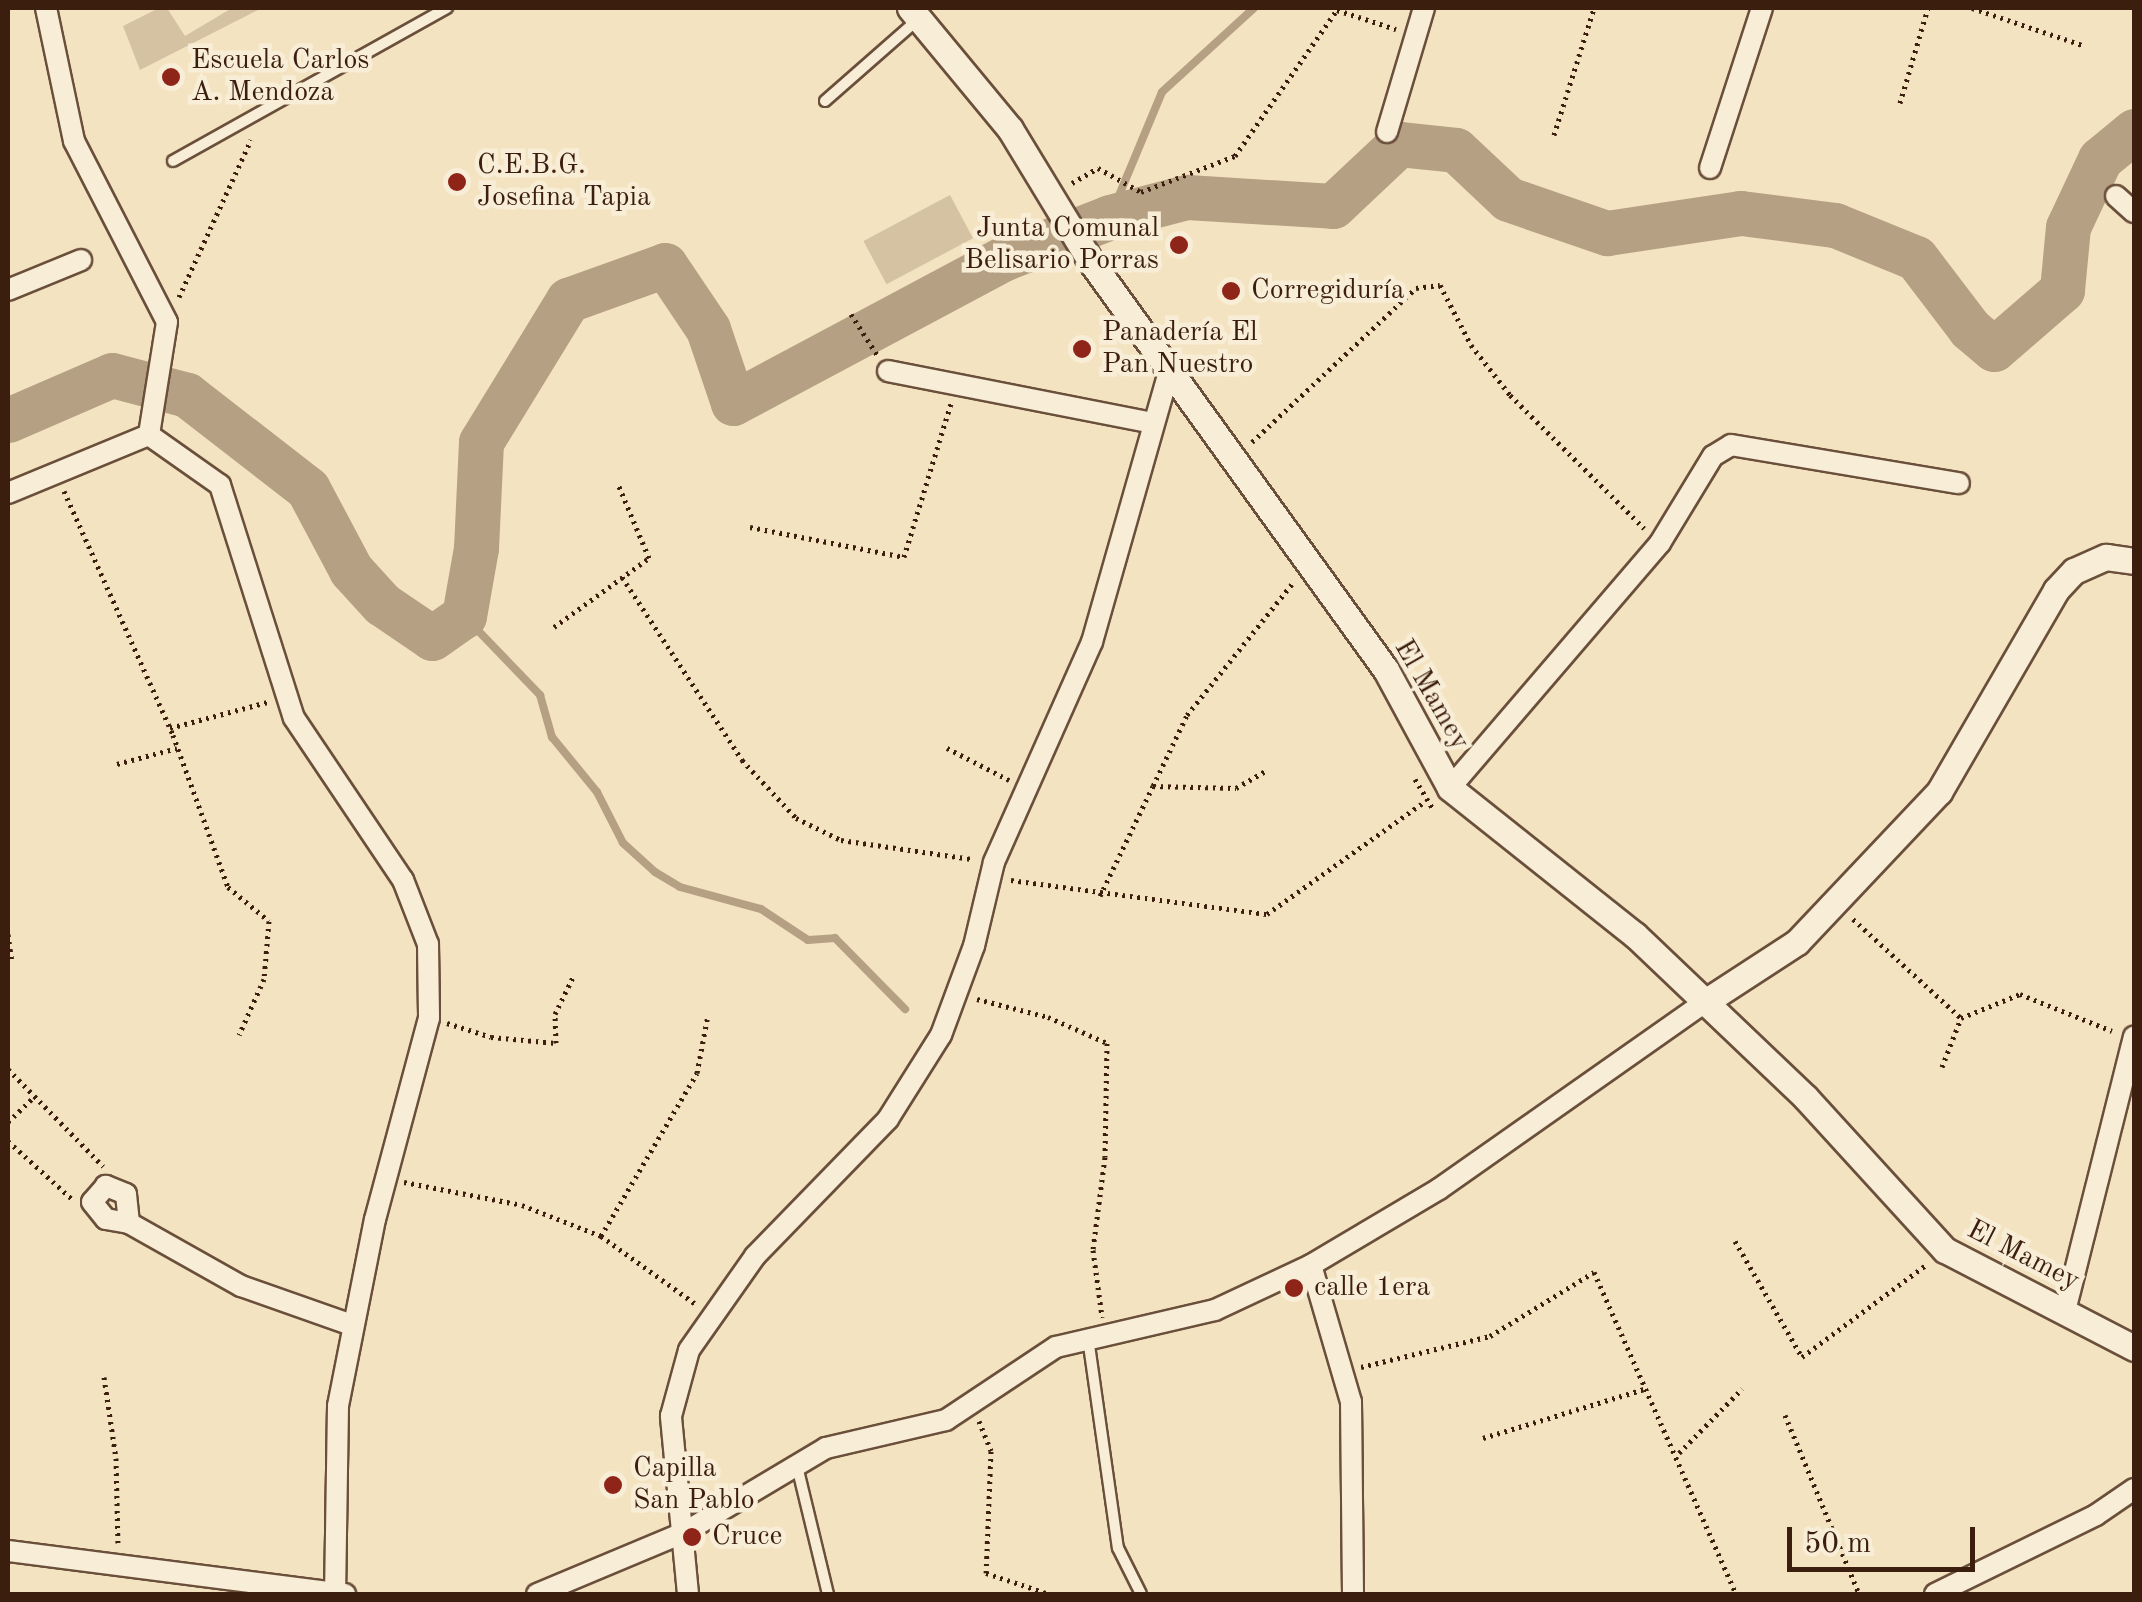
<!DOCTYPE html>
<html>
<head>
<meta charset="utf-8">
<style>
	body { margin:0 }
	#map { position:relative; width:2142px; height:1602px; overflow:hidden; background:#f4e3c0; font-family:"Old Standard TT",serif }
	div>[style] { position:absolute }
	.green>* { inset:0; background:#d5c2a2; transform-origin:0 0 }
	.stream>* { height:8px; margin:-4px; padding:0 4px; transform-origin:4px; border-radius:4px; background:#b5a084 }
	.river>* { height:45px; margin:-22.5px; padding:0 22.5px; transform-origin:22.5px; border-radius:22.5px; background:#b5a084 }
	.path>* { height:5px; margin-top:-2.5px; transform-origin:0; background:repeating-linear-gradient(90deg,#3c1e0f 0 2.5px,transparent 0 7.5px) }
	.roads { filter:drop-shadow(2px 0 #6a4f3b) drop-shadow(-2px 0 #6a4f3b) drop-shadow(0 2px #6a4f3b) drop-shadow(0 -2px #6a4f3b) }
	.service>* { height:10px; margin:-5px; padding:0 5px; transform-origin:5px; border-radius:5px; background:#f8edd6 }
	.minor>* { height:20px; margin:-10px; padding:0 10px; transform-origin:10px; border-radius:10px; background:#f8edd6 }
	.tertiary>* { height:25px; margin:-12.5px; padding:0 12.5px; transform-origin:12.5px; border-radius:12.5px; background:#f8edd6 }
	.dots>* { width:28px; height:28px; translate:-50% -50%; box-sizing:border-box; border:5px solid #f8edd6; border-radius:50% }
	span { translate:-50% -50%; white-space:nowrap; text-align:center; line-height:1.15; -webkit-text-stroke:9px #f8edd6; paint-order:stroke }
	.poi-label { font-size:28px; color:#3c1e0f }
	.left { translate:0 -50%; text-align:left }
	.right { translate:-100% -50%; text-align:right }
	.street-label { font-size:28px; color:#3c1e0f }
	.frame { position:absolute; inset:0; border:10px solid #3c1e0f; pointer-events:none }
	.scale { position:absolute; left:1787px; top:1527px; width:188px; height:45px; box-sizing:border-box; border:5px solid #3c1e0f; border-top:0; padding-left:12px; font-size:30px; line-height:35px; white-space:nowrap; color:#3c1e0f; -webkit-text-stroke:8px #f8edd6; paint-order:stroke }
</style>
</head>
<body>
<div id="map">
	<div class="green">
		<i style="clip-path:polygon(159px 8px,167px 8px,185px 36px,232px 8px,262px 8px,140px 70px,123px 26px)"></i>
		<i style="left:950px;top:195px;width:49px;height:98px;rotate:62deg"></i>
	</div>
	<div class="stream">
		<i style="left:1110px;top:217px;width:135px;rotate:-67.4deg"></i>
		<i style="left:1162px;top:92px;width:125px;rotate:-42.4deg"></i>
		<i style="left:464px;top:616px;width:110px;rotate:46.1deg"></i>
		<i style="left:540px;top:695px;width:44px;rotate:74.1deg"></i>
		<i style="left:552px;top:737px;width:71px;rotate:50.7deg"></i>
		<i style="left:597px;top:792px;width:57px;rotate:63deg"></i>
		<i style="left:623px;top:843px;width:43px;rotate:42.2deg"></i>
		<i style="left:655px;top:872px;width:29px;rotate:31deg"></i>
		<i style="left:680px;top:887px;width:84px;rotate:15.2deg"></i>
		<i style="left:761px;top:909px;width:56px;rotate:33.4deg"></i>
		<i style="left:808px;top:940px;width:27px;rotate:-4deg"></i>
		<i style="left:835px;top:938px;width:100px;rotate:45.4deg"></i>
	</div>
	<div class="river">
		<i style="left:8px;top:420px;width:113px;rotate:-23.4deg"></i>
		<i style="left:112px;top:375px;width:78px;rotate:14.9deg"></i>
		<i style="left:187px;top:395px;width:153px;rotate:37.8deg"></i>
		<i style="left:308px;top:489px;width:92px;rotate:62deg"></i>
		<i style="left:351px;top:570px;width:46px;rotate:47.6deg"></i>
		<i style="left:382px;top:604px;width:60px;rotate:34.2deg"></i>
		<i style="left:432px;top:638px;width:39px;rotate:-35deg"></i>
		<i style="left:464px;top:616px;width:69px;rotate:-80deg"></i>
		<i style="left:476px;top:548px;width:106px;rotate:-87.3deg"></i>
		<i style="left:481px;top:442px;width:167px;rotate:-58.5deg"></i>
		<i style="left:568px;top:300px;width:103px;rotate:-19.8deg"></i>
		<i style="left:665px;top:265px;width:77px;rotate:56.1deg"></i>
		<i style="left:708px;top:329px;width:78px;rotate:71.3deg"></i>
		<i style="left:733px;top:403px;width:308px;rotate:-28.1deg"></i>
		<i style="left:1005px;top:258px;width:113px;rotate:-21.3deg"></i>
		<i style="left:1110px;top:217px;width:80px;rotate:-14.6deg"></i>
		<i style="left:1187px;top:197px;width:146px;rotate:3.5deg"></i>
		<i style="left:1333px;top:206px;width:91px;rotate:-43.2deg"></i>
		<i style="left:1399px;top:144px;width:57px;rotate:6deg"></i>
		<i style="left:1456px;top:150px;width:71px;rotate:43.3deg"></i>
		<i style="left:1508px;top:199px;width:105px;rotate:19deg"></i>
		<i style="left:1607px;top:233px;width:135px;rotate:-8.5deg"></i>
		<i style="left:1741px;top:213px;width:95px;rotate:7.3deg"></i>
		<i style="left:1835px;top:225px;width:87px;rotate:22.2deg"></i>
		<i style="left:1916px;top:258px;width:89px;rotate:52.7deg"></i>
		<i style="left:1970px;top:329px;width:31px;rotate:40deg"></i>
		<i style="left:1994px;top:349px;width:90px;rotate:-40.9deg"></i>
		<i style="left:2062px;top:290px;width:63px;rotate:-84.6deg"></i>
		<i style="left:2068px;top:227px;width:75px;rotate:-64.8deg"></i>
		<i style="left:2100px;top:159px;width:44px;rotate:-39.5deg"></i>
	</div>
	<div class="path">
		<i style="left:1972px;top:8px;width:119px;rotate:18.6deg"></i>
		<i style="left:1900px;top:103px;width:99px;rotate:-73.6deg"></i>
		<i style="left:1554px;top:135px;width:133px;rotate:-72.5deg"></i>
		<i style="left:1072px;top:183px;width:30px;rotate:-30deg"></i>
		<i style="left:1098px;top:168px;width:49px;rotate:29.2deg"></i>
		<i style="left:1141px;top:192px;width:101px;rotate:-21deg"></i>
		<i style="left:1235px;top:156px;width:178px;rotate:-55.1deg"></i>
		<i style="left:1337px;top:10px;width:62px;rotate:17.9deg"></i>
		<i style="left:179px;top:297px;width:173px;rotate:-65.4deg"></i>
		<i style="left:851px;top:314px;width:50px;rotate:57.3deg"></i>
		<i style="left:1252px;top:442px;width:225px;rotate:-43.2deg"></i>
		<i style="left:1416px;top:288px;width:24px;rotate:-7deg"></i>
		<i style="left:1440px;top:285px;width:68px;rotate:62.7deg"></i>
		<i style="left:1471px;top:345px;width:63px;rotate:52deg"></i>
		<i style="left:1510px;top:395px;width:189px;rotate:44.8deg"></i>
		<i style="left:64px;top:491px;width:267px;rotate:65.9deg"></i>
		<i style="left:173px;top:735px;width:162px;rotate:70.1deg"></i>
		<i style="left:228px;top:887px;width:53px;rotate:39.7deg"></i>
		<i style="left:269px;top:921px;width:58px;rotate:94.9deg"></i>
		<i style="left:264px;top:979px;width:61px;rotate:114.1deg"></i>
		<i style="left:750px;top:527px;width:157px;rotate:11deg"></i>
		<i style="left:904px;top:557px;width:161px;rotate:-73deg"></i>
		<i style="left:622px;top:577px;width:219px;rotate:56.7deg"></i>
		<i style="left:742px;top:760px;width:79px;rotate:47deg"></i>
		<i style="left:796px;top:818px;width:50px;rotate:26.1deg"></i>
		<i style="left:841px;top:840px;width:132px;rotate:8.3deg"></i>
		<i style="left:554px;top:627px;width:117px;rotate:-36deg"></i>
		<i style="left:649px;top:558px;width:80px;rotate:-112.7deg"></i>
		<i style="left:170px;top:728px;width:101px;rotate:-14.9deg"></i>
		<i style="left:947px;top:748px;width:70px;rotate:27.3deg"></i>
		<i style="left:117px;top:764px;width:62px;rotate:-14.9deg"></i>
		<i style="left:1415px;top:779px;width:33px;rotate:59deg"></i>
		<i style="left:1153px;top:786px;width:79px;rotate:-64.4deg"></i>
		<i style="left:1187px;top:715px;width:168px;rotate:-51.3deg"></i>
		<i style="left:1011px;top:880px;width:258px;rotate:7.6deg"></i>
		<i style="left:1267px;top:914px;width:193px;rotate:-35.5deg"></i>
		<i style="left:1100px;top:896px;width:122px;rotate:-64.3deg"></i>
		<i style="left:1153px;top:786px;width:83px;rotate:1.4deg"></i>
		<i style="left:1236px;top:788px;width:34px;rotate:-30deg"></i>
		<i style="left:1853px;top:919px;width:147px;rotate:42.5deg"></i>
		<i style="left:8px;top:934px;width:29px;rotate:82deg"></i>
		<i style="left:977px;top:999px;width:73px;rotate:14.2deg"></i>
		<i style="left:1048px;top:1017px;width:64px;rotate:23.8deg"></i>
		<i style="left:1107px;top:1043px;width:114px;rotate:91deg"></i>
		<i style="left:1105px;top:1157px;width:94px;rotate:97.4deg"></i>
		<i style="left:1093px;top:1250px;width:68px;rotate:82.3deg"></i>
		<i style="left:447px;top:1023px;width:46px;rotate:17.7deg"></i>
		<i style="left:491px;top:1037px;width:65px;rotate:5.3deg"></i>
		<i style="left:556px;top:1043px;width:29px;rotate:-92deg"></i>
		<i style="left:555px;top:1014px;width:43px;rotate:-64deg"></i>
		<i style="left:1942px;top:1067px;width:53px;rotate:-68.8deg"></i>
		<i style="left:1961px;top:1018px;width:64px;rotate:-22.1deg"></i>
		<i style="left:2020px;top:994px;width:99px;rotate:21.9deg"></i>
		<i style="left:8px;top:1069px;width:136px;rotate:45.6deg"></i>
		<i style="left:8px;top:1122px;width:36px;rotate:-44deg"></i>
		<i style="left:8px;top:1141px;width:86px;rotate:42.2deg"></i>
		<i style="left:404px;top:1182px;width:120px;rotate:11deg"></i>
		<i style="left:522px;top:1205px;width:85px;rotate:21.4deg"></i>
		<i style="left:601px;top:1236px;width:118px;rotate:35.7deg"></i>
		<i style="left:601px;top:1236px;width:189px;rotate:-59.5deg"></i>
		<i style="left:697px;top:1073px;width:59px;rotate:-79.3deg"></i>
		<i style="left:1735px;top:1241px;width:134px;rotate:60deg"></i>
		<i style="left:1802px;top:1357px;width:156px;rotate:-36.6deg"></i>
		<i style="left:1361px;top:1367px;width:133px;rotate:-13.5deg"></i>
		<i style="left:1490px;top:1336px;width:122px;rotate:-31.6deg"></i>
		<i style="left:1594px;top:1272px;width:352px;rotate:66.2deg"></i>
		<i style="left:104px;top:1377px;width:82px;rotate:81.6deg"></i>
		<i style="left:116px;top:1458px;width:85px;rotate:88.7deg"></i>
		<i style="left:1785px;top:1415px;width:194px;rotate:67.5deg"></i>
		<i style="left:979px;top:1421px;width:32px;rotate:68deg"></i>
		<i style="left:991px;top:1451px;width:122px;rotate:92.3deg"></i>
		<i style="left:986px;top:1573px;width:66px;rotate:18.4deg"></i>
		<i style="left:1483px;top:1438px;width:172px;rotate:-16.9deg"></i>
		<i style="left:1679px;top:1453px;width:90px;rotate:-45.5deg"></i>
	</div>
	<div class="roads">
		<div class="service">
			<i style="left:825px;top:101px;width:121px;rotate:-41.3deg"></i>
			<i style="left:173px;top:161px;width:314px;rotate:-29.2deg"></i>
			<i style="left:1088px;top:1338px;width:212px;rotate:81.9deg"></i>
			<i style="left:1118px;top:1548px;width:51px;rotate:63.4deg"></i>
			<i style="left:797px;top:1466px;width:132px;rotate:76.4deg"></i>
		</div>
		<div class="minor">
			<i style="left:46px;top:8px;width:136px;rotate:78.1deg"></i>
			<i style="left:74px;top:141px;width:203px;rotate:62.8deg"></i>
			<i style="left:167px;top:322px;width:114px;rotate:99.1deg"></i>
			<i style="left:1387px;top:132px;width:129px;rotate:-73.4deg"></i>
			<i style="left:1710px;top:168px;width:168px;rotate:-72deg"></i>
			<i style="left:2116px;top:196px;width:24px;rotate:42deg"></i>
			<i style="left:8px;top:290px;width:79px;rotate:-22.3deg"></i>
			<i style="left:888px;top:371px;width:269px;rotate:11.1deg"></i>
			<i style="left:149px;top:435px;width:87px;rotate:35.2deg"></i>
			<i style="left:220px;top:485px;width:244px;rotate:72.4deg"></i>
			<i style="left:294px;top:718px;width:195px;rotate:56.1deg"></i>
			<i style="left:403px;top:880px;width:69px;rotate:68.7deg"></i>
			<i style="left:428px;top:944px;width:74px;rotate:89.2deg"></i>
			<i style="left:429px;top:1018px;width:208px;rotate:105deg"></i>
			<i style="left:375px;top:1219px;width:191px;rotate:101.2deg"></i>
			<i style="left:338px;top:1406px;width:187px;rotate:90.9deg"></i>
			<i style="left:8px;top:493px;width:152px;rotate:-22.4deg"></i>
			<i style="left:1450px;top:788px;width:323px;rotate:-49.4deg"></i>
			<i style="left:1660px;top:543px;width:102px;rotate:-58.7deg"></i>
			<i style="left:1713px;top:456px;width:21px;rotate:-31deg"></i>
			<i style="left:1731px;top:445px;width:231px;rotate:9.5deg"></i>
			<i style="left:129px;top:1223px;width:29px;rotate:-96deg"></i>
			<i style="left:126px;top:1194px;width:22px;rotate:-158deg"></i>
			<i style="left:106px;top:1186px;width:21px;rotate:131deg"></i>
			<i style="left:92px;top:1202px;width:22px;rotate:51deg"></i>
			<i style="left:106px;top:1219px;width:23px;rotate:10deg"></i>
			<i style="left:129px;top:1223px;width:129px;rotate:29.4deg"></i>
			<i style="left:241px;top:1286px;width:118px;rotate:19.4deg"></i>
			<i style="left:1311px;top:1265px;width:143px;rotate:73.7deg"></i>
			<i style="left:1351px;top:1402px;width:192px;rotate:89.4deg"></i>
			<i style="left:2065px;top:1311px;width:283px;rotate:-75.9deg"></i>
			<i style="left:8px;top:1551px;width:340px;rotate:7.3deg"></i>
			<i style="left:537px;top:1594px;width:160px;rotate:-22.7deg"></i>
			<i style="left:685px;top:1532px;width:164px;rotate:-30.8deg"></i>
			<i style="left:826px;top:1448px;width:123px;rotate:-13.1deg"></i>
			<i style="left:946px;top:1420px;width:132px;rotate:-33.6deg"></i>
			<i style="left:1056px;top:1347px;width:163px;rotate:-13.1deg"></i>
			<i style="left:1215px;top:1310px;width:106px;rotate:-25.1deg"></i>
			<i style="left:1311px;top:1265px;width:149px;rotate:-30.7deg"></i>
			<i style="left:1439px;top:1189px;width:325px;rotate:-35.1deg"></i>
			<i style="left:688px;top:1594px;width:179px;rotate:-95.5deg"></i>
			<i style="left:671px;top:1416px;width:68px;rotate:-74.7deg"></i>
			<i style="left:689px;top:1350px;width:115px;rotate:-54.9deg"></i>
			<i style="left:755px;top:1256px;width:191px;rotate:-45.8deg"></i>
			<i style="left:888px;top:1119px;width:99px;rotate:-57.8deg"></i>
			<i style="left:941px;top:1035px;width:95px;rotate:-69.7deg"></i>
			<i style="left:974px;top:946px;width:86px;rotate:-76.6deg"></i>
			<i style="left:994px;top:862px;width:241px;rotate:-66deg"></i>
			<i style="left:1092px;top:642px;width:281px;rotate:-74.1deg"></i>
			<i style="left:1935px;top:1594px;width:179px;rotate:-26.1deg"></i>
			<i style="left:2096px;top:1515px;width:46px;rotate:-34.4deg"></i>
		</div>
		<div class="tertiary">
			<i style="left:910px;top:8px;width:157px;rotate:50.4deg"></i>
			<i style="left:1010px;top:129px;width:152px;rotate:58.7deg"></i>
			<i style="left:1089px;top:259px;width:507px;rotate:54.15deg"></i>
			<i style="left:1386px;top:670px;width:134px;rotate:61.5deg"></i>
			<i style="left:1450px;top:788px;width:236px;rotate:38.5deg"></i>
			<i style="left:1635px;top:935px;width:236px;rotate:43.6deg"></i>
			<i style="left:1806px;top:1098px;width:206px;rotate:47.6deg"></i>
			<i style="left:1945px;top:1250px;width:213px;rotate:27.4deg"></i>
			<i style="left:1705px;top:1002px;width:110px;rotate:-33.1deg"></i>
			<i style="left:1797px;top:942px;width:207px;rotate:-46.6deg"></i>
			<i style="left:1939px;top:792px;width:233px;rotate:-59.9deg"></i>
			<i style="left:2056px;top:590px;width:26px;rotate:-47deg"></i>
			<i style="left:2074px;top:571px;width:35px;rotate:-24deg"></i>
			<i style="left:2106px;top:557px;width:28px;rotate:8deg"></i>
		</div>
	</div>
	<div class="dots">
		<i style="left:171px;top:77px;background:#8f2418"></i>
		<i style="left:457px;top:182px;background:#8f2418"></i>
		<i style="left:1179px;top:245px;background:#8f2418"></i>
		<i style="left:1231px;top:291px;background:#8f2418"></i>
		<i style="left:1082px;top:349px;background:#8f2418"></i>
		<i style="left:1294px;top:1288px;background:#8f2418"></i>
		<i style="left:613px;top:1485px;background:#8f2418"></i>
		<i style="left:692px;top:1537px;background:#8f2418"></i>
	</div>
	<div class="poi-label">
		<span class="left" style="left:191px;top:77px">Escuela Carlos<br>A. Mendoza</span>
		<span class="left" style="left:477px;top:182px">C.E.B.G.<br>Josefina Tapia</span>
		<span class="right" style="left:1159px;top:245px">Junta Comunal<br>Belisario Porras</span>
		<span class="left" style="left:1251px;top:291px">Corregiduría</span>
		<span class="left" style="left:1102px;top:349px">Panadería El<br>Pan Nuestro</span>
		<span class="left" style="left:1314px;top:1288px">calle 1era</span>
		<span class="left" style="left:633px;top:1485px">Capilla<br>San Pablo</span>
		<span class="left" style="left:712px;top:1537px">Cruce</span>
	</div>
	<div class="street-label">
		<span style="left:1431px;top:695px;rotate:60deg">El Mamey</span>
		<span style="left:2023px;top:1256px;rotate:27deg">El Mamey</span>
	</div>
	<div class="frame"></div>
	<div class="scale">50 m</div>
</div>
</body>
</html>
